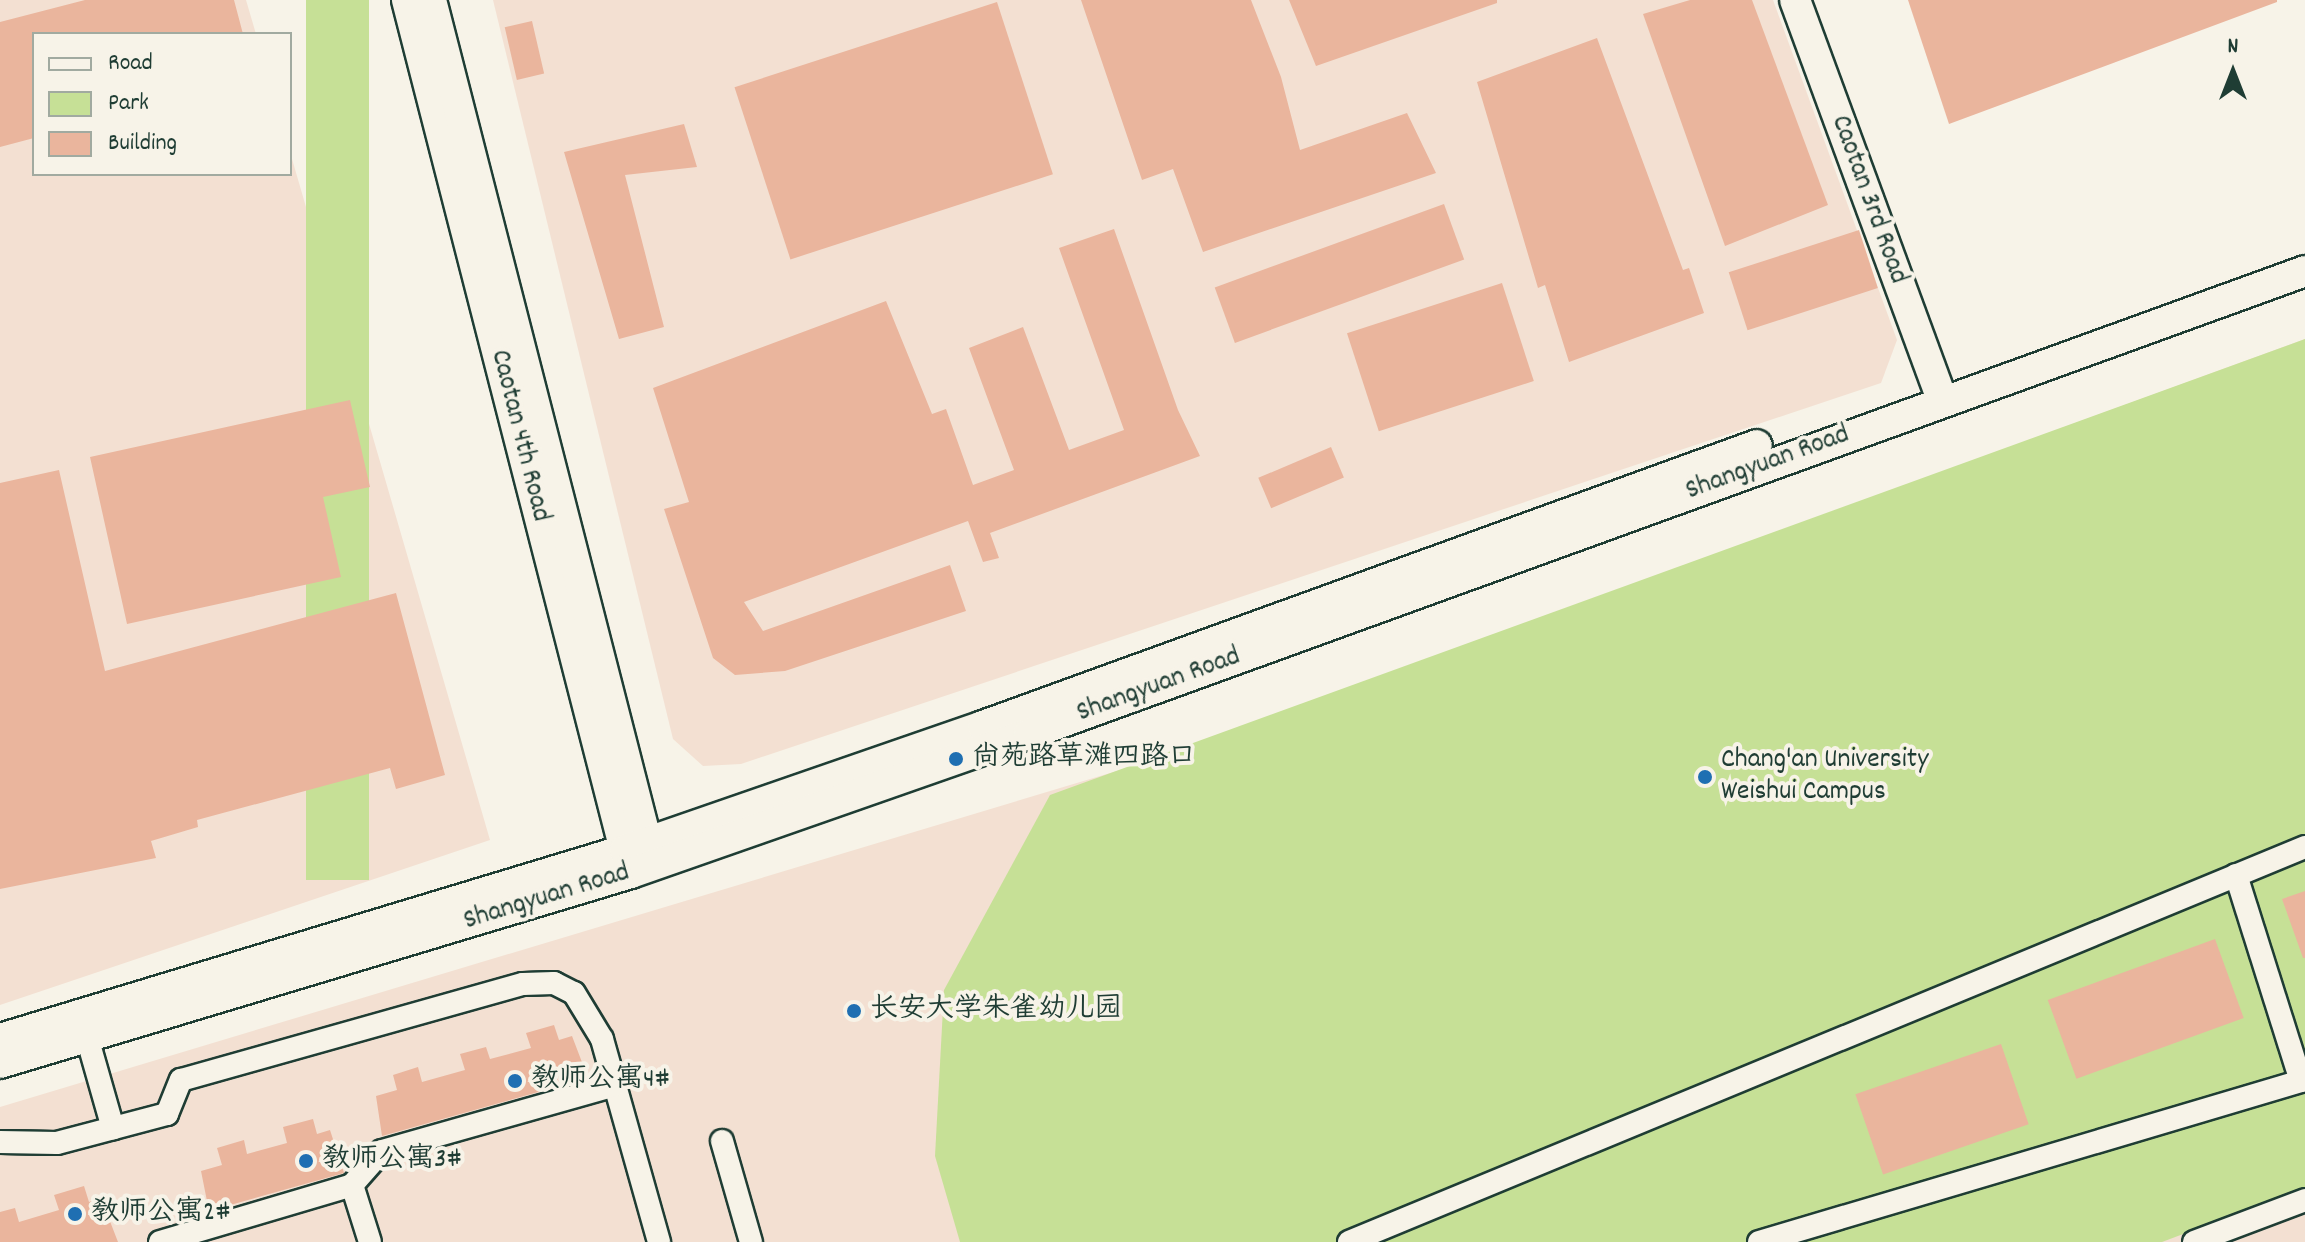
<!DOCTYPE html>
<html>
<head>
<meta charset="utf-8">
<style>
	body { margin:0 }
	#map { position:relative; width:2305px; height:1242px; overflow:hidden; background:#f7f3e8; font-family:Dekko,"LXGW WenKai TC",sans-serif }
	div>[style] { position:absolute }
	.built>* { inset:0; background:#f3e0d2 }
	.green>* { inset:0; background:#c6e096; transform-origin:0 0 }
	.building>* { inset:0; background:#eab59d; transform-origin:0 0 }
	.roads { filter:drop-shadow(2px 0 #1f3d34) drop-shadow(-2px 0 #1f3d34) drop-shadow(0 2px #1f3d34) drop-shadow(0 -2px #1f3d34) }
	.street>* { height:22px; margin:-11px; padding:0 11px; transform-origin:11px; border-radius:11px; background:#f7f3e8 }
	.secondary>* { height:30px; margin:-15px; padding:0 15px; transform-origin:15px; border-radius:15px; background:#f7f3e8 }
	.dots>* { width:22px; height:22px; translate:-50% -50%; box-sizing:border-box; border:4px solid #f7f3e8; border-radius:50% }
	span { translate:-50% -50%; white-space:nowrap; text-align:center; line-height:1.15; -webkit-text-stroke:8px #f7f3e8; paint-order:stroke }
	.street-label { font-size:28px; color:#1f3d34 }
	.poi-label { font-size:28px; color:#1f3d34 }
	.left { translate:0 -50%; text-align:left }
	.legend { position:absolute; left:32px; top:32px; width:260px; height:144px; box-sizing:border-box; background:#f7f3e8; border:2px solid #a1aaa0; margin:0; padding:10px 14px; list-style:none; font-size:24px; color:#1f3d34 }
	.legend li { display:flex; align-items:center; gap:16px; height:40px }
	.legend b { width:40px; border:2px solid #a1aaa0 }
	.north { position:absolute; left:2193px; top:32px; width:80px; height:80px; -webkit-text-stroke:6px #f7f3e8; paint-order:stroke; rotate:0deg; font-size:22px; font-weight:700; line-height:32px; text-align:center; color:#1f3d34 }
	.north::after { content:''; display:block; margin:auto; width:28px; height:36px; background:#1f3d34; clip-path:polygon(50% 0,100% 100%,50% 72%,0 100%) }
</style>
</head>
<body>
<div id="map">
	<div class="built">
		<i style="clip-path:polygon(0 0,246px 0,256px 34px,34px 34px,34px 174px,290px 174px,290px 152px,490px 840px,0 1005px)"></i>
		<i style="clip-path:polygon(493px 0,1773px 0,1897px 340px,1881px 383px,741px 764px,703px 766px,673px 739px)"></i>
		<i style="clip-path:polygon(2305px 339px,2305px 1242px,0 1242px,0 1107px,1160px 758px)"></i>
	</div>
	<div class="green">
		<i style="left:306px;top:0;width:63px;height:880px"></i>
		<i style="clip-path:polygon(2305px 339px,2305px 1188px,2162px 1242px,960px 1242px,935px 1156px,944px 990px,1050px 795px)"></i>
	</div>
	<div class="building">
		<i style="clip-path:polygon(85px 0,234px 0,243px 34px,34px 34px,34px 138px,0 147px,0 22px)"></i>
		<i style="clip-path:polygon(1081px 0,1251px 0,1281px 77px,1300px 150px,1407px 113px,1436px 173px,1203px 252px,1173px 169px,1142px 180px)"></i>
		<i style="clip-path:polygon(1289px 0,1497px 0,1497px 3px,1316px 66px)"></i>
		<i style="clip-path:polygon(1690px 0,1752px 0,1828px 205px,1725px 246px,1643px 14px)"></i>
		<i style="clip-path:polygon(1908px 0,2277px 0,2277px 2px,1949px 124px)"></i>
		<i style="left:997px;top:2px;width:181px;height:276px;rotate:72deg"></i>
		<i style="left:532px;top:21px;width:54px;height:28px;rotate:77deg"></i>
		<i style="clip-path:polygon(1597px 38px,1683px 270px,1689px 268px,1704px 313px,1569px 362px,1545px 285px,1538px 288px,1477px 82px)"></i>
		<i style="clip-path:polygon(684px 124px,697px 167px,625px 175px,664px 327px,619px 339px,564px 152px)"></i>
		<i style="left:1444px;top:204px;width:59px;height:244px;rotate:70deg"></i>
		<i style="clip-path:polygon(1114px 229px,1178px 410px,1200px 456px,990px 533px,999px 558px,983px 562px,968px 521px,744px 602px,763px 631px,950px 565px,966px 611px,785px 671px,735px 675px,713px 658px,664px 509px,689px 502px,653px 388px,886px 301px,932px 414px,946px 409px,973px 485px,1014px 470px,969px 348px,1023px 327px,1069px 450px,1124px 430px,1059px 248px)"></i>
		<i style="left:1859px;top:230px;width:61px;height:137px;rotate:72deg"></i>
		<i style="left:1502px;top:283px;width:103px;height:163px;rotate:72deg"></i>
		<i style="clip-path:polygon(350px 400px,370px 487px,323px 497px,341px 577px,127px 624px,90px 457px)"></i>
		<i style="left:1331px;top:447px;width:33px;height:79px;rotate:67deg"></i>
		<i style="clip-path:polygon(59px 470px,105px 671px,396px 593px,445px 775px,396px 789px,390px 768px,197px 820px,198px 827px,151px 841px,156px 858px,0 889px,0 483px)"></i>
		<i style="clip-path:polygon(2305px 891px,2305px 958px,2303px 958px,2282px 899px)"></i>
		<i style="left:2215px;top:939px;width:84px;height:178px;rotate:70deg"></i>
		<i style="clip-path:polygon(554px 1025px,559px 1040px,572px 1036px,588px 1078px,382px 1136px,376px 1096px,397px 1090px,393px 1075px,418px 1067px,422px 1082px,465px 1070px,460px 1054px,486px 1047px,490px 1059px,531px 1048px,526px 1033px)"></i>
		<i style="left:2001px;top:1044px;width:85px;height:154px;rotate:71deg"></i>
		<i style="clip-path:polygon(313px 1119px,317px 1134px,330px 1130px,344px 1173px,209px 1211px,201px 1171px,222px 1165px,217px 1148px,244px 1140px,247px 1154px,287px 1143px,283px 1127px)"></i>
		<i style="clip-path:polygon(84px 1186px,89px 1202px,101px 1198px,118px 1242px,0 1242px,0 1212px,15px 1208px,19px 1222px,59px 1210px,54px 1195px)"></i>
	</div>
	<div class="roads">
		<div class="street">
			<i style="left:2236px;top:875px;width:216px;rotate:72.5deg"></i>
			<i style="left:87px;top:1037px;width:95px;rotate:74.1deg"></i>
			<i style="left:722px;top:1141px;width:105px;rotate:74deg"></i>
			<i style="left:0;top:1142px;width:57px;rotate:1deg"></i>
			<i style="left:57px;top:1143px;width:114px;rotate:-14.8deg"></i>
			<i style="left:167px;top:1114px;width:37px;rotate:-68deg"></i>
			<i style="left:181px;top:1080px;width:355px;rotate:-15.7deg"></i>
			<i style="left:523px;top:984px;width:31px;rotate:-2deg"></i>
			<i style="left:554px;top:983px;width:22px;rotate:27deg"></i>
			<i style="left:574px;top:993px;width:54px;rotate:58.7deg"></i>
			<i style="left:602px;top:1039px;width:211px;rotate:74.3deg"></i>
			<i style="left:160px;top:1242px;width:200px;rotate:-16.5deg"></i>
			<i style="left:370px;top:1242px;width:60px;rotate:-107.5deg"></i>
			<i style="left:352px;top:1185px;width:45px;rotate:-48.6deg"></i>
			<i style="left:382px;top:1151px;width:242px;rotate:-15.8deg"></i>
			<i style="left:1349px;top:1242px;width:1034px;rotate:-22.45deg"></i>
			<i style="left:1759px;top:1242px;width:570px;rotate:-16.53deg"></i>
			<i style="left:2194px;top:1242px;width:119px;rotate:-20.7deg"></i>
		</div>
		<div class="secondary">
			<i style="left:407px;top:0;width:894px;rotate:75.62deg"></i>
			<i style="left:431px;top:0;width:887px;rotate:75.63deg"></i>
			<i style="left:1795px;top:0;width:425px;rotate:69.8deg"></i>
			<i style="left:0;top:1039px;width:653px;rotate:-16.83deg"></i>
			<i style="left:625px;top:850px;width:379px;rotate:-19.1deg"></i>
			<i style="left:983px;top:726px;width:823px;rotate:-19.95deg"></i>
			<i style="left:0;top:1063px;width:659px;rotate:-16.76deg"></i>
			<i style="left:631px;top:873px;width:422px;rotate:-19.3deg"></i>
			<i style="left:1029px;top:734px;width:1357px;rotate:-19.94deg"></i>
		</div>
	</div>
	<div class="dots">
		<i style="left:956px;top:759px;background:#1f6fb2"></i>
		<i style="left:1705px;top:777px;background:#1f6fb2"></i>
		<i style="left:854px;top:1011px;background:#1f6fb2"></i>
		<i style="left:515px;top:1081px;background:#1f6fb2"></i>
		<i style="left:306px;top:1161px;background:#1f6fb2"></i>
		<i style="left:75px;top:1214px;background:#1f6fb2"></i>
	</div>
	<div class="street-label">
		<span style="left:1868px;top:200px;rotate:70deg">Caotan 3rd Road</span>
		<span style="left:519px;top:436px;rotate:76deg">Caotan 4th Road</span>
		<span style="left:1768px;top:464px;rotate:-20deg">Shangyuan Road</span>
		<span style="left:1159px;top:686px;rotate:-20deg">Shangyuan Road</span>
		<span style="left:547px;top:898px;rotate:-17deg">Shangyuan Road</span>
	</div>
	<div class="poi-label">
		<span class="left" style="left:972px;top:759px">尚苑路草滩四路口</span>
		<span class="left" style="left:1721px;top:777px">Chang'an University<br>Weishui Campus</span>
		<span class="left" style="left:870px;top:1011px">长安大学朱雀幼儿园</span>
		<span class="left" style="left:531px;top:1081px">教师公寓4#</span>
		<span class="left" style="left:322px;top:1161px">教师公寓3#</span>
		<span class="left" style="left:91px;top:1214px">教师公寓2#</span>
	</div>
	<ul class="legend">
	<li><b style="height:10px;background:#f7f3e8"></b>Road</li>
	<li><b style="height:22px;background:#c6e096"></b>Park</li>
	<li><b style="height:22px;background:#eab59d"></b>Building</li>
	</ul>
	<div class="north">N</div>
</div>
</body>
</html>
